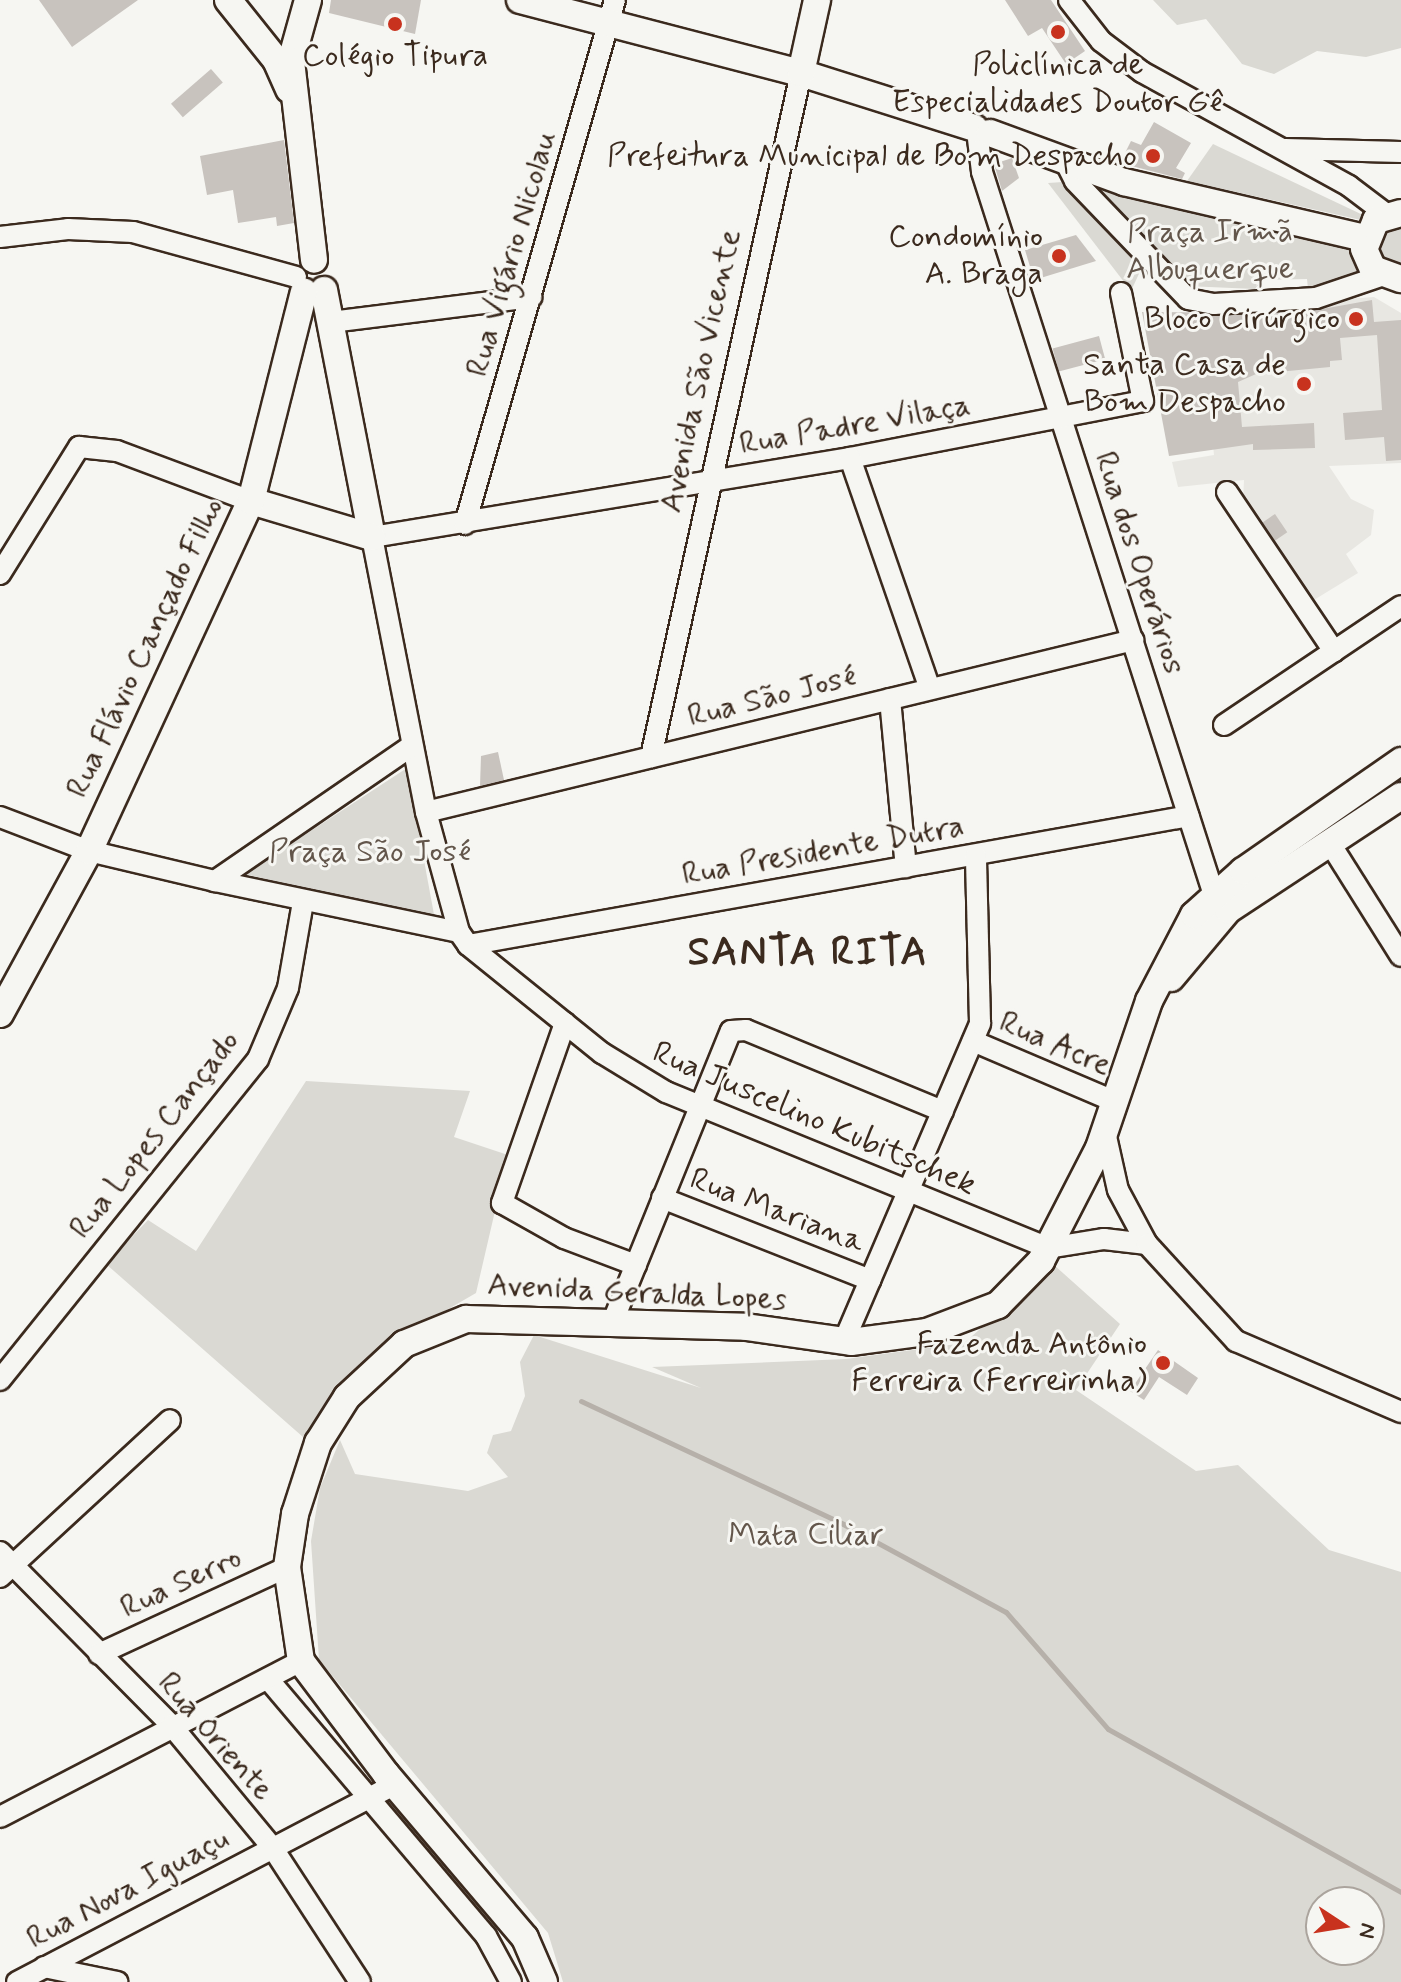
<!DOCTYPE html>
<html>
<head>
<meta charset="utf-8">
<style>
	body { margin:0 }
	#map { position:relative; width:1401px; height:1982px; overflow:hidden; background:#f6f6f2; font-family:Mynerve,sans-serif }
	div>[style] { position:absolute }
	.built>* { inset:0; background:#e8e7e2 }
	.green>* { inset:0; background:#dad9d3 }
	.stream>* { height:5px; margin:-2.5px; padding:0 2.5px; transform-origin:2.5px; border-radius:2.5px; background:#b6b0a9 }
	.building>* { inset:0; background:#c8c3be; transform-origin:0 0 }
	.roads { filter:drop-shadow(2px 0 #3b2a1e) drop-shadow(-2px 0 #3b2a1e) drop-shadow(0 2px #3b2a1e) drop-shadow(0 -2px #3b2a1e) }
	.minor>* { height:20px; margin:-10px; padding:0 10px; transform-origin:10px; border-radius:10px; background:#f6f6f2 }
	.major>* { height:26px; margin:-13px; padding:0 13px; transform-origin:13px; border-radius:13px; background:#f6f6f2 }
	.dots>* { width:22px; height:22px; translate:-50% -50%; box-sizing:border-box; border:4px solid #f6f6f2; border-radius:50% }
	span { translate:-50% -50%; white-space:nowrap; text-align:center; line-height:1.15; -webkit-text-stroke:6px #f6f6f2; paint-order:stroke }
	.poi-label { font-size:32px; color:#3b2a1e }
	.right { translate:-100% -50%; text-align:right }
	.park-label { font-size:32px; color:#63564b }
	.street-label { font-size:32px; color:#3b2a1e }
	.district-label { font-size:40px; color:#3b2a1e; font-weight:700; letter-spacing:2px }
	.north { position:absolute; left:1305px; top:1886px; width:80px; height:80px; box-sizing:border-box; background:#f6f6f2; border:2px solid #aba49d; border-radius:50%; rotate:102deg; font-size:22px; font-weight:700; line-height:32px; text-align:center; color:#3b2a1e }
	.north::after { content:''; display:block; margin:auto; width:28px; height:36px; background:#c8321e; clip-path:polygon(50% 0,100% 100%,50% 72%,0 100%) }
</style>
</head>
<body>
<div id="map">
	<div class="built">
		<i style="clip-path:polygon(1374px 297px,1401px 313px,1401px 463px,1329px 466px,1351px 499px,1374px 510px,1371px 535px,1346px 554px,1358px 573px,1309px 603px,1243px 502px,1244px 480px,1178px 487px,1172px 462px,1214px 455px,1200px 310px)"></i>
	</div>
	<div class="green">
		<i style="clip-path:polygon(1153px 0,1401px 0,1401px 48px,1366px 57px,1317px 51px,1274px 74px,1242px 64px,1206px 19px,1177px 25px)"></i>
		<i style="clip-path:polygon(1213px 144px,1363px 215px,1361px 220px,1187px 181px)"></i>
		<i style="clip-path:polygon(1063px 182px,1143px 265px,1131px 291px,1048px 183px)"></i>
		<i style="clip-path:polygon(1082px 183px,1356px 248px,1360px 276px,1308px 289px,1307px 279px,1262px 280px,1255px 289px,1186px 286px)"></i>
		<i style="clip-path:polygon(1401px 218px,1401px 276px,1391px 275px,1370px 237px)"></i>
		<i style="clip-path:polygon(407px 768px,435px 920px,245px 874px)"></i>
		<i style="clip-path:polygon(306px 1081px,470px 1091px,454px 1137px,508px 1155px,476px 1293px,395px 1340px,303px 1437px,106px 1264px,148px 1220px,196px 1251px)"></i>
		<i style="clip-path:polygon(evenodd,1054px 1265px,1120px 1324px,1076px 1390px,1196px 1471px,1238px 1465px,1329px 1550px,1401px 1572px,1401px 1982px,563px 1982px,548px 1933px,319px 1660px,311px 1541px,320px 1488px,340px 1440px,355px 1474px,468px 1491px,508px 1477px,487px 1453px,493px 1435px,511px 1431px,525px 1396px,520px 1362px,534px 1335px,701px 1388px,652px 1367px,846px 1359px,964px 1343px,1054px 1265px,1321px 1902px,1369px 1902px,1369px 1950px,1321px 1950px,1321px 1902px)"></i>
	</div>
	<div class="stream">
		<i style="left:581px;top:1401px;width:289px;rotate:25.1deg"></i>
		<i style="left:843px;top:1524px;width:185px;rotate:28.4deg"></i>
		<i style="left:1006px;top:1612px;width:155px;rotate:48.9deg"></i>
		<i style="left:1108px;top:1729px;width:335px;rotate:29.1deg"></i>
	</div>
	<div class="building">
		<i style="clip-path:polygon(39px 0,138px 0,72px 47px)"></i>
		<i style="clip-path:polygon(331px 0,421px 0,415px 34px,329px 13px)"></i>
		<i style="clip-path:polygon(1005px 0,1051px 0,1085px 51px,1066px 64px,1042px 28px,1028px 36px)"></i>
		<i style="left:211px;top:69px;width:18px;height:53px;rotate:49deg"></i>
		<i style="clip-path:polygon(1154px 122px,1191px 143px,1176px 168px,1185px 173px,1182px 179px,1120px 163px,1131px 141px,1141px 145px)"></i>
		<i style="clip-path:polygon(284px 140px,294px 223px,277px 226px,276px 217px,238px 223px,233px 190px,207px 195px,200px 156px)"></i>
		<i style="clip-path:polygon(1012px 158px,1019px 178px,1002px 191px,994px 164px)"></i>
		<i style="clip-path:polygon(1076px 235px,1096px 261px,1034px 280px,1025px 250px)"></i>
		<i style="clip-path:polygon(1372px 300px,1374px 322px,1401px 320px,1401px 460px,1386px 461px,1384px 437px,1345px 440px,1343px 413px,1382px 410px,1377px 335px,1340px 338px,1342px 360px,1330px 361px,1330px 367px,1256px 374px,1238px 382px,1242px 427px,1314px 423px,1315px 448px,1253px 450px,1253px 444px,1169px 456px,1142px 312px,1300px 313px)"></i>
		<i style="left:1099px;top:336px;width:24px;height:48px;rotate:75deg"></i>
		<i style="left:1275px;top:514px;width:22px;height:15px;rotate:56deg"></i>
		<i style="clip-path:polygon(498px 752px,504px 780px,480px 786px,481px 756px)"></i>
		<i style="clip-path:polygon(1158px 1350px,1198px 1378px,1187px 1395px,1159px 1377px,1144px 1400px,1130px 1391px)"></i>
	</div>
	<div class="roads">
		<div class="minor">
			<i style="left:1069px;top:0;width:52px;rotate:52deg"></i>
			<i style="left:1101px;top:41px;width:51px;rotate:37.1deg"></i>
			<i style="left:1142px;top:72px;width:236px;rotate:28.8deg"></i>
			<i style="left:1349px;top:186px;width:46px;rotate:37.1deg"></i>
			<i style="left:978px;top:139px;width:33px;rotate:83deg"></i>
			<i style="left:982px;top:172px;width:759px;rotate:72.21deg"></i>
			<i style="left:1214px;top:895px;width:15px;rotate:48deg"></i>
			<i style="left:1285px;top:149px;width:116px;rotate:1.5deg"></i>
			<i style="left:1065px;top:161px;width:22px;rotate:63deg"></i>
			<i style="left:1075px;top:181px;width:163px;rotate:46.2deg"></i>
			<i style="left:1188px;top:299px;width:26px;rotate:11deg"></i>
			<i style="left:1214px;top:304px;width:102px;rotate:-3.4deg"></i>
			<i style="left:1316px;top:298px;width:69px;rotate:-18.7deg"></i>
			<i style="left:0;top:237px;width:68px;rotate:-6.7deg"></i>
			<i style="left:68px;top:229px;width:65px;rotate:2.6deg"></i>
			<i style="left:133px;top:232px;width:169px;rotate:15.4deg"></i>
			<i style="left:1121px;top:293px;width:110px;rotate:78.5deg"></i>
			<i style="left:1143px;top:401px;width:298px;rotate:169deg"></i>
			<i style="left:850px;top:458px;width:484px;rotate:170.6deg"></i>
			<i style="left:372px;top:537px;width:280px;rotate:78.9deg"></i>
			<i style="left:426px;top:812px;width:124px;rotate:74.6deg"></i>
			<i style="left:459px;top:932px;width:16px;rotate:55deg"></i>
			<i style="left:468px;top:945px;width:172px;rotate:38.9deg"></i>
			<i style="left:602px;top:1053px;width:75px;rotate:31.4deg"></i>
			<i style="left:666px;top:1092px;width:413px;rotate:22.2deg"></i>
			<i style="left:1048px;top:1248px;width:57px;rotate:-9.1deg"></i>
			<i style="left:1104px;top:1239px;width:43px;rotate:6.6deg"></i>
			<i style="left:331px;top:322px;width:202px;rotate:-7.1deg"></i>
			<i style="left:850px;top:458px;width:244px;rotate:70.9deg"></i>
			<i style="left:1227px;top:492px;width:192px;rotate:56.1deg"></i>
			<i style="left:465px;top:524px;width:545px;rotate:-74.03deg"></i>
			<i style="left:0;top:574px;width:150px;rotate:-58.1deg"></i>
			<i style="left:79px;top:447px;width:38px;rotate:6deg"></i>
			<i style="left:117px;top:451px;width:143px;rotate:20.5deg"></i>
			<i style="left:890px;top:699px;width:169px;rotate:84.6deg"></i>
			<i style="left:1224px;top:725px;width:213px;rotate:-33.9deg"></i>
			<i style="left:410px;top:747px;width:237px;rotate:145.5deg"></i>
			<i style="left:215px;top:881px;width:249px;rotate:11.8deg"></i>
			<i style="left:651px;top:757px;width:700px;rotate:-77.63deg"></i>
			<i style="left:426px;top:812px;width:728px;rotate:-13.67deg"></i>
			<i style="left:0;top:817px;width:95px;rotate:20.9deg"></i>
			<i style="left:89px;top:851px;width:130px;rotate:13.4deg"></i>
			<i style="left:1331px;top:845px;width:131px;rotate:57.8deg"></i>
			<i style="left:468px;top:945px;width:732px;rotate:-10.14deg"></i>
			<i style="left:565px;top:1023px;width:191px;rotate:109.3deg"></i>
			<i style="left:502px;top:1203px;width:71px;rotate:29.4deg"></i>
			<i style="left:564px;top:1238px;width:77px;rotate:20.6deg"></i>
			<i style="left:973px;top:1041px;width:153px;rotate:23.1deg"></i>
			<i style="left:1105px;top:1132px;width:59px;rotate:77.4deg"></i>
			<i style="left:1118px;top:1190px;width:61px;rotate:61.8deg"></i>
			<i style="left:1147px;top:1244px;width:132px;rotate:47.5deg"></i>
			<i style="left:1236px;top:1341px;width:180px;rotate:23.3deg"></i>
			<i style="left:662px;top:1198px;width:224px;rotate:21.5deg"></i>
			<i style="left:613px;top:1321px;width:313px;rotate:-67.9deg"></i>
			<i style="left:731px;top:1031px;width:15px;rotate:-4deg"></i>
			<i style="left:746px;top:1030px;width:213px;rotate:22.4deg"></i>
			<i style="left:844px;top:1341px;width:346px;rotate:-66.8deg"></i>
			<i style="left:980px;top:1023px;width:168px;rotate:-91.4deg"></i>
			<i style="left:0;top:1380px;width:412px;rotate:-51.2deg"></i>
			<i style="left:258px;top:1059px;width:77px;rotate:-67.1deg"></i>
			<i style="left:288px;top:988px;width:87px;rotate:-80.1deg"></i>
			<i style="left:0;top:1552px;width:243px;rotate:45.3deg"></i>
			<i style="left:171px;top:1725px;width:158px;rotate:50.4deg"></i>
			<i style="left:272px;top:1847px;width:161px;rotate:56.9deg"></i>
			<i style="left:0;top:1577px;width:231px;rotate:-42.7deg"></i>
			<i style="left:99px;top:1654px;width:207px;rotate:-24.8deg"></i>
			<i style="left:268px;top:1679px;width:337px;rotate:49.7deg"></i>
			<i style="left:486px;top:1936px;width:52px;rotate:61.5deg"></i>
			<i style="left:0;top:1817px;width:339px;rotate:-27.4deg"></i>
			<i style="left:44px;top:1967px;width:75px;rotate:11.6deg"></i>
			<i style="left:17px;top:1982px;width:427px;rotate:-27.6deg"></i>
		</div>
		<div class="major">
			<i style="left:228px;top:0;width:77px;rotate:51.3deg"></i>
			<i style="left:276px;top:60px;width:32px;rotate:66deg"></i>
			<i style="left:308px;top:0;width:63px;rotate:105.6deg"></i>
			<i style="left:291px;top:61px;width:200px;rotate:83.4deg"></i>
			<i style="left:520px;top:0;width:290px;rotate:14.6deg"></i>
			<i style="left:801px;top:73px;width:182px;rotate:17.6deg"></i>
			<i style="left:801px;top:73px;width:75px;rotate:-77.6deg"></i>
			<i style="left:990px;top:133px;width:143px;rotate:20.1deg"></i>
			<i style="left:1124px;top:182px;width:247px;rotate:13.1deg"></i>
			<i style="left:1401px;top:213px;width:26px;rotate:164deg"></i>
			<i style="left:1376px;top:220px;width:31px;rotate:112deg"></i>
			<i style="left:1364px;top:249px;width:22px;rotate:66deg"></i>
			<i style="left:1373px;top:269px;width:30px;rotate:20deg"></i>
			<i style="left:324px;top:290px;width:252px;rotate:79deg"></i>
			<i style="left:251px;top:501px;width:126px;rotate:16.6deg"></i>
			<i style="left:1171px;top:978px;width:89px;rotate:-50deg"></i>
			<i style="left:1228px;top:910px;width:207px;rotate:-33.4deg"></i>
			<i style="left:0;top:1014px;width:186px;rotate:-61.4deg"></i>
			<i style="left:89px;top:851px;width:386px;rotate:-65.2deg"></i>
			<i style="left:251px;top:501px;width:216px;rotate:-75.8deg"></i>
			<i style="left:544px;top:1982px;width:48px;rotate:-113.4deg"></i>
			<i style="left:525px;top:1938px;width:215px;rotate:-130.3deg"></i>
			<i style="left:386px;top:1774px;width:141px;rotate:-127deg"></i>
			<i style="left:301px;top:1661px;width:95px;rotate:-98.5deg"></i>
			<i style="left:287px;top:1567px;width:54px;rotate:-81.4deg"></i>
			<i style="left:295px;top:1514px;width:75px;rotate:-72.1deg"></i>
			<i style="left:318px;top:1443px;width:54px;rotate:-57.8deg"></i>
			<i style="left:347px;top:1397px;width:78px;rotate:-42.9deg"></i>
			<i style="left:404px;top:1344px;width:67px;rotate:-22deg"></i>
			<i style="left:466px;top:1319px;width:280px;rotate:1.6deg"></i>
			<i style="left:746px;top:1327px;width:106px;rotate:8.1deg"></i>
			<i style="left:851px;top:1342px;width:77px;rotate:-7.5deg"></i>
			<i style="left:927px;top:1332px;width:76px;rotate:-20.8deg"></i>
			<i style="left:998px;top:1305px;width:62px;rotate:-45.7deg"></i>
			<i style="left:1041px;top:1261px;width:127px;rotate:-62.8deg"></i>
			<i style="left:1099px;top:1148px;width:155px;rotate:-71.2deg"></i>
			<i style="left:1149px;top:1001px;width:97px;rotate:-62.4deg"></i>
			<i style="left:1194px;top:915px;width:66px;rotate:-41.9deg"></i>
			<i style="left:1243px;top:871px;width:193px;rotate:-34.8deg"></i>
		</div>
	</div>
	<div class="dots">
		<i style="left:395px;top:24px;background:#c8321e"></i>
		<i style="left:1058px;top:32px;background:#c8321e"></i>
		<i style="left:1153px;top:156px;background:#c8321e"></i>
		<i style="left:1059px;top:256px;background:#c8321e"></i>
		<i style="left:1356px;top:319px;background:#c8321e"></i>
		<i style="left:1304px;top:384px;background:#c8321e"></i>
		<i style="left:1163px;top:1363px;background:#c8321e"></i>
	</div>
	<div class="poi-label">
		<span style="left:395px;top:56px">Colégio Tipura</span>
		<span style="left:1058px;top:84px">Policlínica de<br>Especialidades Doutor Gê</span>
		<span class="right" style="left:1137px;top:156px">Prefeitura Municipal de Bom Despacho</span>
		<span class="right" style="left:1043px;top:256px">Condomínio<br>A. Braga</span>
		<span class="right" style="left:1340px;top:319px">Bloco Cirúrgico</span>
		<span class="right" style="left:1286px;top:384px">Santa Casa de<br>Bom Despacho</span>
		<span class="right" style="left:1147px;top:1363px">Fazenda Antônio<br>Ferreira (Ferreirinha)</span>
	</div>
	<div class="park-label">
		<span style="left:1210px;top:251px">Praça Irmã<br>Albuquerque</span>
		<span style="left:370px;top:852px">Praça São José</span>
		<span style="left:806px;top:1535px">Mata Ciliar</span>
	</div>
	<div class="street-label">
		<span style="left:512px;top:254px;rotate:-74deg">Rua Vigário Nicolau</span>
		<span style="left:701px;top:371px;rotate:-78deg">Avenida São Vicente</span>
		<span style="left:855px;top:425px;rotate:-10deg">Rua Padre Vilaça</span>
		<span style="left:1139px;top:563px;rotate:72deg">Rua dos Operários</span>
		<span style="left:145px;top:648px;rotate:-65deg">Rua Flávio Cançado Filho</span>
		<span style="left:772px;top:697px;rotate:-14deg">Rua São José</span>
		<span style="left:823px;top:851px;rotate:-10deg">Rua Presidente Dutra</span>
		<span style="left:1055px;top:1044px;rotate:23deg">Rua Acre</span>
		<span style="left:814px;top:1119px;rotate:23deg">Rua Juscelino Kubitschek</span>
		<span style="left:155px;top:1135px;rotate:-52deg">Rua Lopes Cançado</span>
		<span style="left:777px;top:1211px;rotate:21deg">Rua Mariana</span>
		<span style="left:637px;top:1293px;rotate:3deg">Avenida Geralda Lopes</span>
		<span style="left:181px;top:1583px;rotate:-25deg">Rua Serro</span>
		<span style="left:215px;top:1737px;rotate:49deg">Rua Oriente</span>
		<span style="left:128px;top:1889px;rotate:-28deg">Rua Nova Iguaçu</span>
	</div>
	<div class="district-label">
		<span style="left:808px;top:953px">SANTA RITA</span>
	</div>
	<div class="north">N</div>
</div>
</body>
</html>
